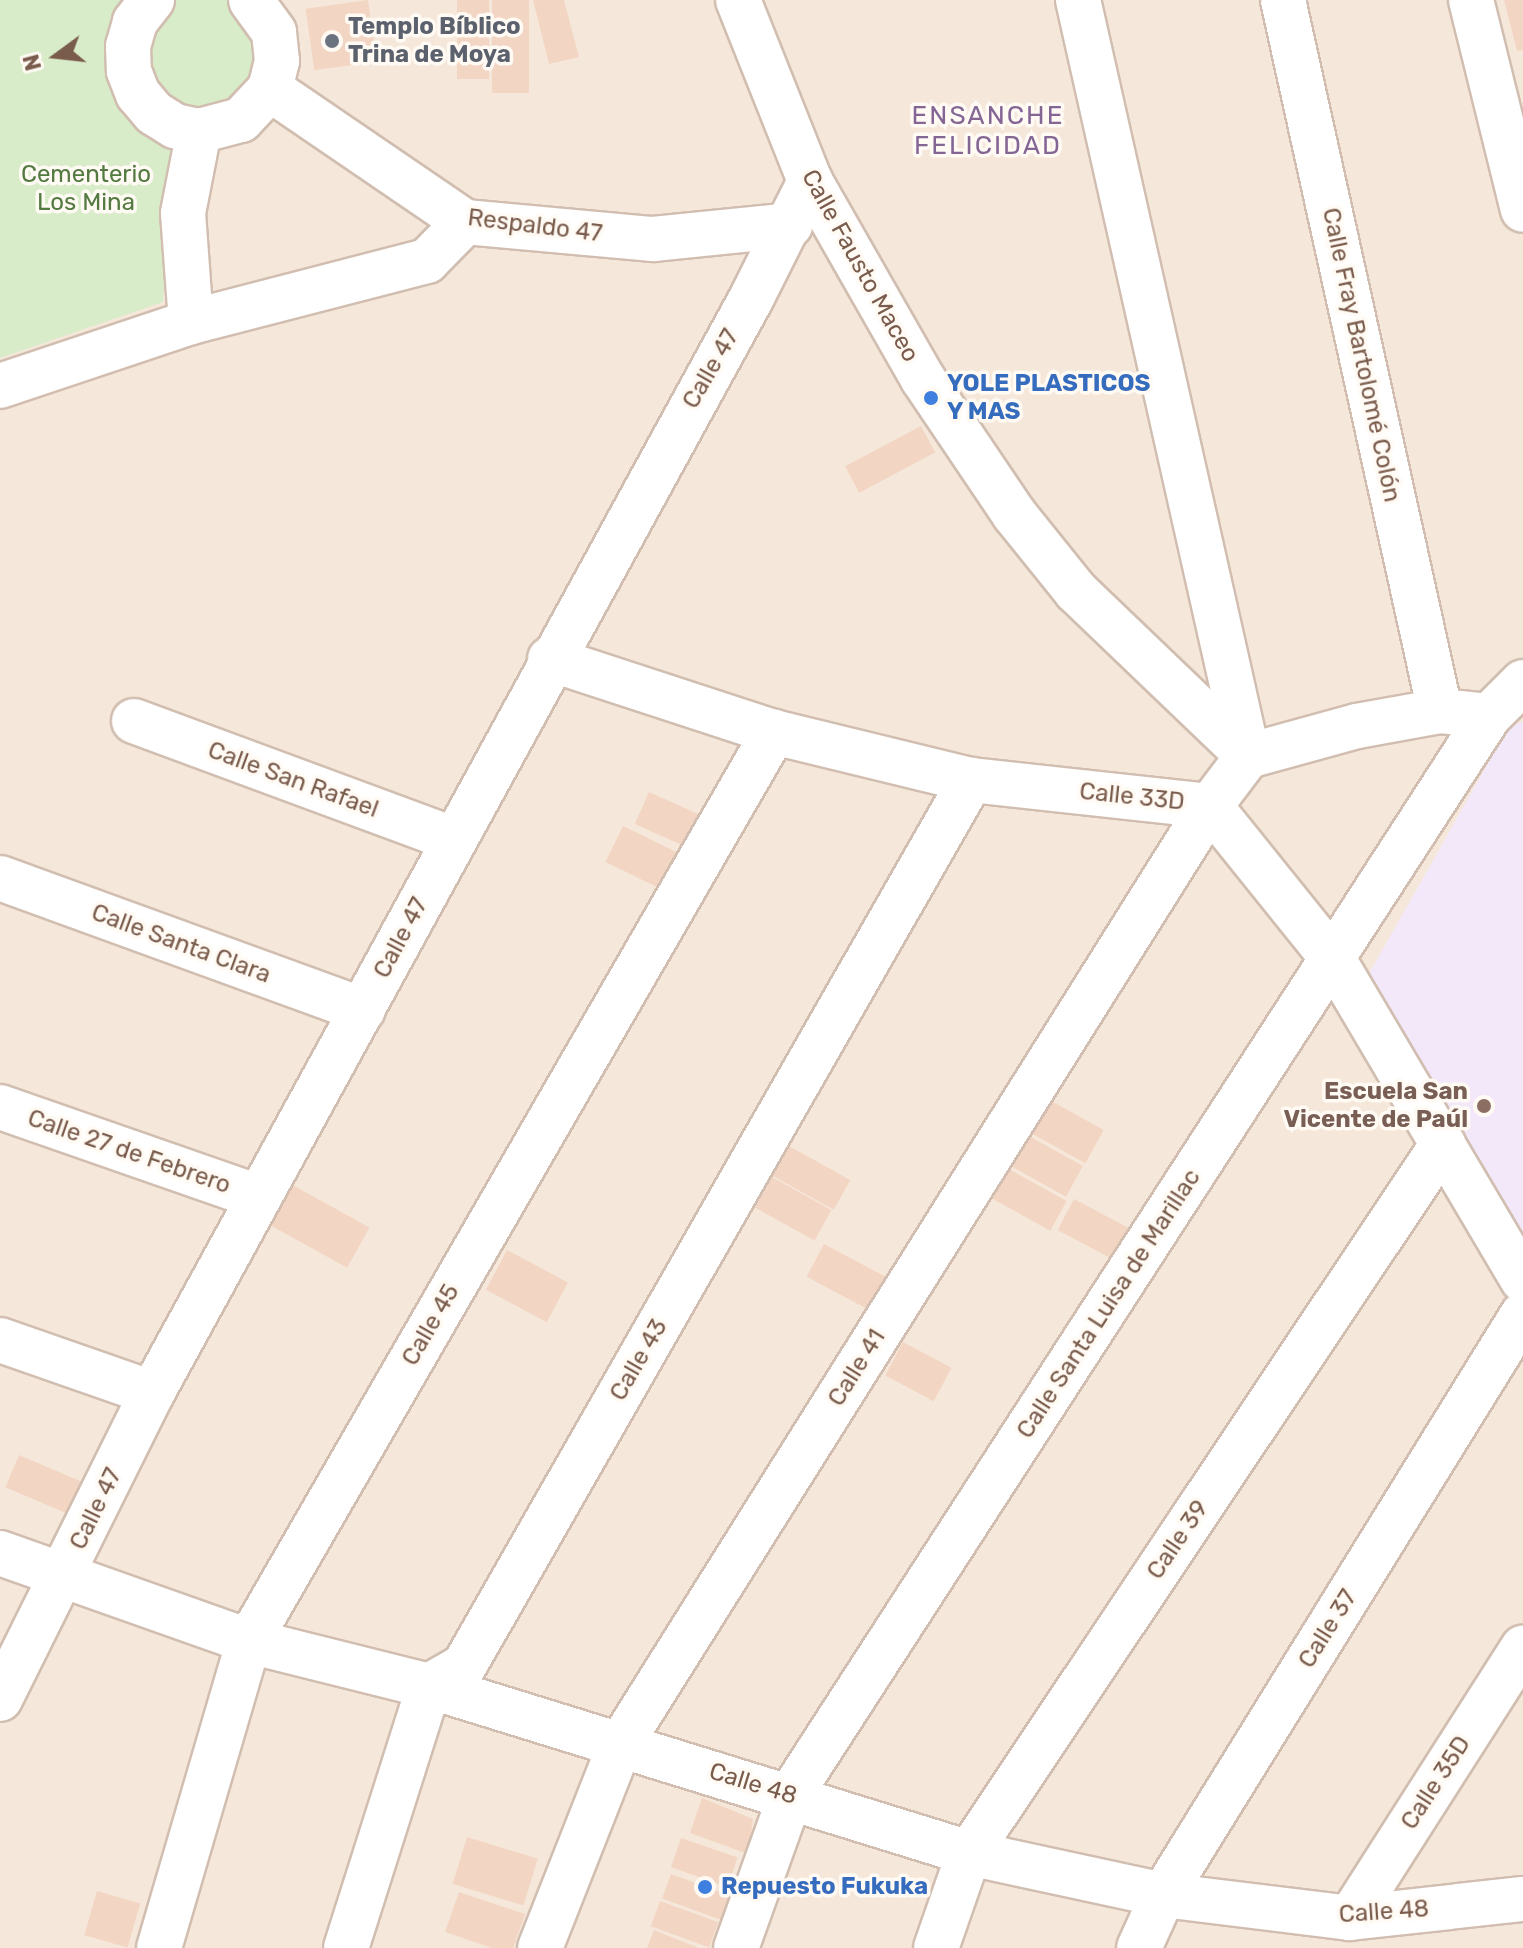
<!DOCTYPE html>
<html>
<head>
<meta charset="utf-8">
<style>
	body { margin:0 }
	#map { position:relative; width:1523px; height:1948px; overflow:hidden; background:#fdf6ec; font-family:Rubik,sans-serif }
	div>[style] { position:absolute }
	.residential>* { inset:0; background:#f5e8da; transform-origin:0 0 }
	.education>* { inset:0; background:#f3e8fa }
	.green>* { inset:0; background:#d8ecc9 }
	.building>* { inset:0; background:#f3d5c3; transform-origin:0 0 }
	.roads { filter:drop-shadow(2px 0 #d1beb0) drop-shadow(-2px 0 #d1beb0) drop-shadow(0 2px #d1beb0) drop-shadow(0 -2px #d1beb0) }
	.minor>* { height:44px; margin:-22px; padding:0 22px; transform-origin:22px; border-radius:22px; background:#fff }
	.dots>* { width:22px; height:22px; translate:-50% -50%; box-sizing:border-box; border:4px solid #fffaf3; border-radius:50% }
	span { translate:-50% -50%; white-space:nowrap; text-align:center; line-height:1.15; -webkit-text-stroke:7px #fffaf3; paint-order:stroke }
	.worship-label { font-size:24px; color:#5b616d; font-weight:700 }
	.left { translate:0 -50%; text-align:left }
	.park-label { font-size:24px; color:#537a41 }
	.street-label { font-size:24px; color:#7a5c4d }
	.shop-label { font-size:24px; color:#366cbe; font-weight:700 }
	.education-label { font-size:24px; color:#785e54; font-weight:700 }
	.right { translate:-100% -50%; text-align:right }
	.neighbourhood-label { font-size:26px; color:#846695; letter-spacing:2px }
	.north { position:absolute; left:16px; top:16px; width:80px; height:80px; -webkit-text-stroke:6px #fffaf3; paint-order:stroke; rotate:255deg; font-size:22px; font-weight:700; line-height:32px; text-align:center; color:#7a5c4d }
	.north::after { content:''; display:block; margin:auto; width:28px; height:36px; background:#7a5c4d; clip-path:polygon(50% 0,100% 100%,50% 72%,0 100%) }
</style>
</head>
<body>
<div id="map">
	<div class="residential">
		<i style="left:0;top:0;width:1523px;height:1948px"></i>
	</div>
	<div class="education">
		<i style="clip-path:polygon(1523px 721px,1523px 1234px,1367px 977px,1507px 730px)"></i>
	</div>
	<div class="green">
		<i style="clip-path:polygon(0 0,123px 0,112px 34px,134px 117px,175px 150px,163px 302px,0 358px)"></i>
		<i style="clip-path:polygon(170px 0,233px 0,252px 16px,262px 78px,213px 120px,151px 97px,143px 27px)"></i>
	</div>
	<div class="building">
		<i style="left:368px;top:0;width:62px;height:63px;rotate:82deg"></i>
		<i style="left:457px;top:0;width:32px;height:79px"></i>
		<i style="left:492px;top:0;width:37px;height:93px"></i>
		<i style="clip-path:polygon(533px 0,564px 0,579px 57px,549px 64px)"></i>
		<i style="clip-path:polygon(1504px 0,1523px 0,1523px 50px,1517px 51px)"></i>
		<i style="left:921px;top:426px;width:30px;height:86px;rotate:62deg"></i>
		<i style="left:649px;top:792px;width:60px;height:35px;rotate:24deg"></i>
		<i style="left:623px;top:826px;width:68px;height:40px;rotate:26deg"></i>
		<i style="left:1046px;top:1098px;width:66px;height:38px;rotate:29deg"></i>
		<i style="left:1027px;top:1135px;width:64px;height:35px;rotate:29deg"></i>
		<i style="left:789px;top:1146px;width:70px;height:34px;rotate:29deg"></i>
		<i style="left:1009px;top:1169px;width:66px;height:34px;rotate:29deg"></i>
		<i style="left:772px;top:1177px;width:68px;height:35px;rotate:29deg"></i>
		<i style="left:289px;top:1183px;width:92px;height:46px;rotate:29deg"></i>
		<i style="left:1074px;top:1199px;width:70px;height:35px;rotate:28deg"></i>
		<i style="left:824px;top:1244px;width:72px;height:37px;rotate:28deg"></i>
		<i style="left:507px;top:1250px;width:69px;height:45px;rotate:28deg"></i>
		<i style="left:903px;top:1342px;width:55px;height:38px;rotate:28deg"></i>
		<i style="left:19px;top:1455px;width:67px;height:35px;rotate:23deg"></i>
		<i style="clip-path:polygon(702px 1798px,753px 1819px,748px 1854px,690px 1833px)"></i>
		<i style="left:467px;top:1837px;width:74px;height:49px;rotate:17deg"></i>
		<i style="left:681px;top:1838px;width:60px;height:31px;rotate:19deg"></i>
		<i style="left:671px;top:1874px;width:63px;height:26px;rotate:20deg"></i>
		<i style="left:97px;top:1891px;width:45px;height:46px;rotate:16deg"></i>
		<i style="clip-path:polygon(459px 1892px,525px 1914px,513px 1948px,492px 1948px,445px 1932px)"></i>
		<i style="left:660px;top:1901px;width:62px;height:27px;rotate:20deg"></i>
		<i style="clip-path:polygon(654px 1930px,699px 1948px,647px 1948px)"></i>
	</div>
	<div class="roads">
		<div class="minor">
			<i style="left:152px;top:0;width:28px;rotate:128deg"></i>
			<i style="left:135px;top:22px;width:25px;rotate:106deg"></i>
			<i style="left:128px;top:46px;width:25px;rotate:88deg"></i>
			<i style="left:129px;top:71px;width:25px;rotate:69deg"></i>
			<i style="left:138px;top:94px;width:25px;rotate:50deg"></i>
			<i style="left:154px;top:113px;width:25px;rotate:32deg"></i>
			<i style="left:175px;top:126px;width:25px;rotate:12deg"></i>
			<i style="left:199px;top:131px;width:43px;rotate:-14.7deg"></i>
			<i style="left:241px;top:120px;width:42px;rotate:-46.9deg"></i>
			<i style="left:270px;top:89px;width:29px;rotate:-76deg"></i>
			<i style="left:277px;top:61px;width:29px;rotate:-96deg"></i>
			<i style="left:274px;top:32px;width:39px;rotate:-126deg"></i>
			<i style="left:738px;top:0;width:195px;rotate:68.3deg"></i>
			<i style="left:810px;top:181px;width:228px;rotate:60.3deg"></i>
			<i style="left:923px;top:379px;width:163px;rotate:56deg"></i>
			<i style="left:1014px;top:514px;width:99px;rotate:51.2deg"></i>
			<i style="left:1076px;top:591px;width:238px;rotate:43.8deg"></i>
			<i style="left:1248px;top:756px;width:113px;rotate:-15.4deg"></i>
			<i style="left:1357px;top:726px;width:84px;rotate:-10.2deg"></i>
			<i style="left:1440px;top:711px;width:49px;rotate:5.8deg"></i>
			<i style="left:1283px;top:0;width:728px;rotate:77.55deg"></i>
			<i style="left:1471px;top:0;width:216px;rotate:76.1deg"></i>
			<i style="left:270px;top:89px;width:236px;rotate:34.3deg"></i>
			<i style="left:465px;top:222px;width:189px;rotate:5.2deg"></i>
			<i style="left:653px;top:239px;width:138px;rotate:-5.8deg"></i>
			<i style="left:191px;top:322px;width:109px;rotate:-94.2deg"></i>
			<i style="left:183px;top:213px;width:84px;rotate:-79deg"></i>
			<i style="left:0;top:386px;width:201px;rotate:-18.5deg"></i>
			<i style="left:191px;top:322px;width:244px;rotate:-14.5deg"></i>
			<i style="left:427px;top:261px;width:54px;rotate:-45.7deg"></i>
			<i style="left:550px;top:659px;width:236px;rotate:18.1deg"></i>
			<i style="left:774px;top:732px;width:203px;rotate:13.7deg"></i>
			<i style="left:971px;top:780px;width:240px;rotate:6.2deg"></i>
			<i style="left:1210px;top:806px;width:196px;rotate:51.2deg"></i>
			<i style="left:1333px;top:959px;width:373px;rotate:59.4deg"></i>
			<i style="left:134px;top:721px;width:340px;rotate:20.3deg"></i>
			<i style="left:0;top:878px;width:386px;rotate:20deg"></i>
			<i style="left:0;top:1107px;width:273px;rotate:19.2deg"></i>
			<i style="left:0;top:1340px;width:161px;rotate:19.2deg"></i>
			<i style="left:0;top:1553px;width:264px;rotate:19.5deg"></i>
			<i style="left:249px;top:1641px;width:186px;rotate:14deg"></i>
			<i style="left:429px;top:1686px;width:565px;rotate:17.18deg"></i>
			<i style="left:969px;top:1853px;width:198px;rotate:12.2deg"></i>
			<i style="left:1163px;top:1895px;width:188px;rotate:7deg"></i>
			<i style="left:1350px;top:1918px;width:174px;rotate:-6.3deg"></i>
			<i style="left:0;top:1699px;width:342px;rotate:-63.6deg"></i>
			<i style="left:152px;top:1393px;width:1249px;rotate:-61.3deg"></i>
			<i style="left:752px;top:297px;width:130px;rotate:-63.4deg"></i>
			<i style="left:1350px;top:1918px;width:321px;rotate:-57.4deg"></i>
			<i style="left:159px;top:1948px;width:320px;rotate:-73.7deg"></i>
			<i style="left:249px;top:1641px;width:1050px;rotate:-59.99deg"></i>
			<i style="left:346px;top:1948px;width:275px;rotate:-72.4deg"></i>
			<i style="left:429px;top:1686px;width:40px;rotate:-29.7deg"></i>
			<i style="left:464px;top:1666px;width:1021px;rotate:-60.22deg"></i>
			<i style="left:540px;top:1948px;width:218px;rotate:-68.5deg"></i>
			<i style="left:620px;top:1745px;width:1109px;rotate:-57.86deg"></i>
			<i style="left:1210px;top:806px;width:63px;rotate:-52.8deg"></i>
			<i style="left:1248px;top:756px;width:775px;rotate:-102.67deg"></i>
			<i style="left:736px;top:1948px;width:164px;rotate:-70.3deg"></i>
			<i style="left:791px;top:1794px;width:1284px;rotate:-57.08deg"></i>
			<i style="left:1489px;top:716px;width:48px;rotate:-45deg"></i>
			<i style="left:936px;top:1948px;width:101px;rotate:-70.8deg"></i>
			<i style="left:969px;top:1853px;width:853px;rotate:-56.24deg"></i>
			<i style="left:1139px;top:1948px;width:58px;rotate:-65.6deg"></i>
			<i style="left:1163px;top:1895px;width:683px;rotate:-58.22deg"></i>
		</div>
	</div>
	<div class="dots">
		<i style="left:332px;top:41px;background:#6b7280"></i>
		<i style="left:931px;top:398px;background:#3f7fe0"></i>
		<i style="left:1484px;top:1106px;background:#8d6e63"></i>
		<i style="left:705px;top:1887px;background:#3f7fe0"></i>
	</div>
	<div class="worship-label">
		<span class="left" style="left:348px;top:41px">Templo Bíblico<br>Trina de Moya</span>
	</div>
	<div class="park-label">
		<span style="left:86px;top:189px">Cementerio<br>Los Mina</span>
	</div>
	<div class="street-label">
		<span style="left:535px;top:226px;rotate:7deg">Respaldo 47</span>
		<span style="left:860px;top:266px;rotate:61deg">Calle Fausto Maceo</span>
		<span style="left:1361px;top:355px;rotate:78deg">Calle Fray Bartolomé Colón</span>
		<span style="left:711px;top:369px;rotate:-60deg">Calle 47</span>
		<span style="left:293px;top:780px;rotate:20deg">Calle San Rafael</span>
		<span style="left:1132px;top:797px;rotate:6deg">Calle 33D</span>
		<span style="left:401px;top:938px;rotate:-62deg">Calle 47</span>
		<span style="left:181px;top:944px;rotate:20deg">Calle Santa Clara</span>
		<span style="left:129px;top:1152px;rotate:19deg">Calle 27 de Febrero</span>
		<span style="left:1109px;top:1304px;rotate:-57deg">Calle Santa Luisa de Marillac</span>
		<span style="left:431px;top:1325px;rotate:-60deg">Calle 45</span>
		<span style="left:639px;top:1360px;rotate:-60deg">Calle 43</span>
		<span style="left:857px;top:1368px;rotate:-58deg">Calle 41</span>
		<span style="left:96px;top:1509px;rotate:-64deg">Calle 47</span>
		<span style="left:1178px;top:1540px;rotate:-56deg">Calle 39</span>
		<span style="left:1328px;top:1629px;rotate:-58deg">Calle 37</span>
		<span style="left:1436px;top:1783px;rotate:-57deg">Calle 35D</span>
		<span style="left:753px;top:1784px;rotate:17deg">Calle 48</span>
		<span style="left:1384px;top:1912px;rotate:-4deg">Calle 48</span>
	</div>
	<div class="shop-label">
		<span class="left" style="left:947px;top:398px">YOLE PLASTICOS<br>Y MAS</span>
		<span class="left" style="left:721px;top:1887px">Repuesto Fukuka</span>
	</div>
	<div class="education-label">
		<span class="right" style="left:1468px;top:1106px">Escuela San<br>Vicente de Paúl</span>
	</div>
	<div class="neighbourhood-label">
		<span style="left:988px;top:131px">ENSANCHE<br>FELICIDAD</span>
	</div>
	<div class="north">N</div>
</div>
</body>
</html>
